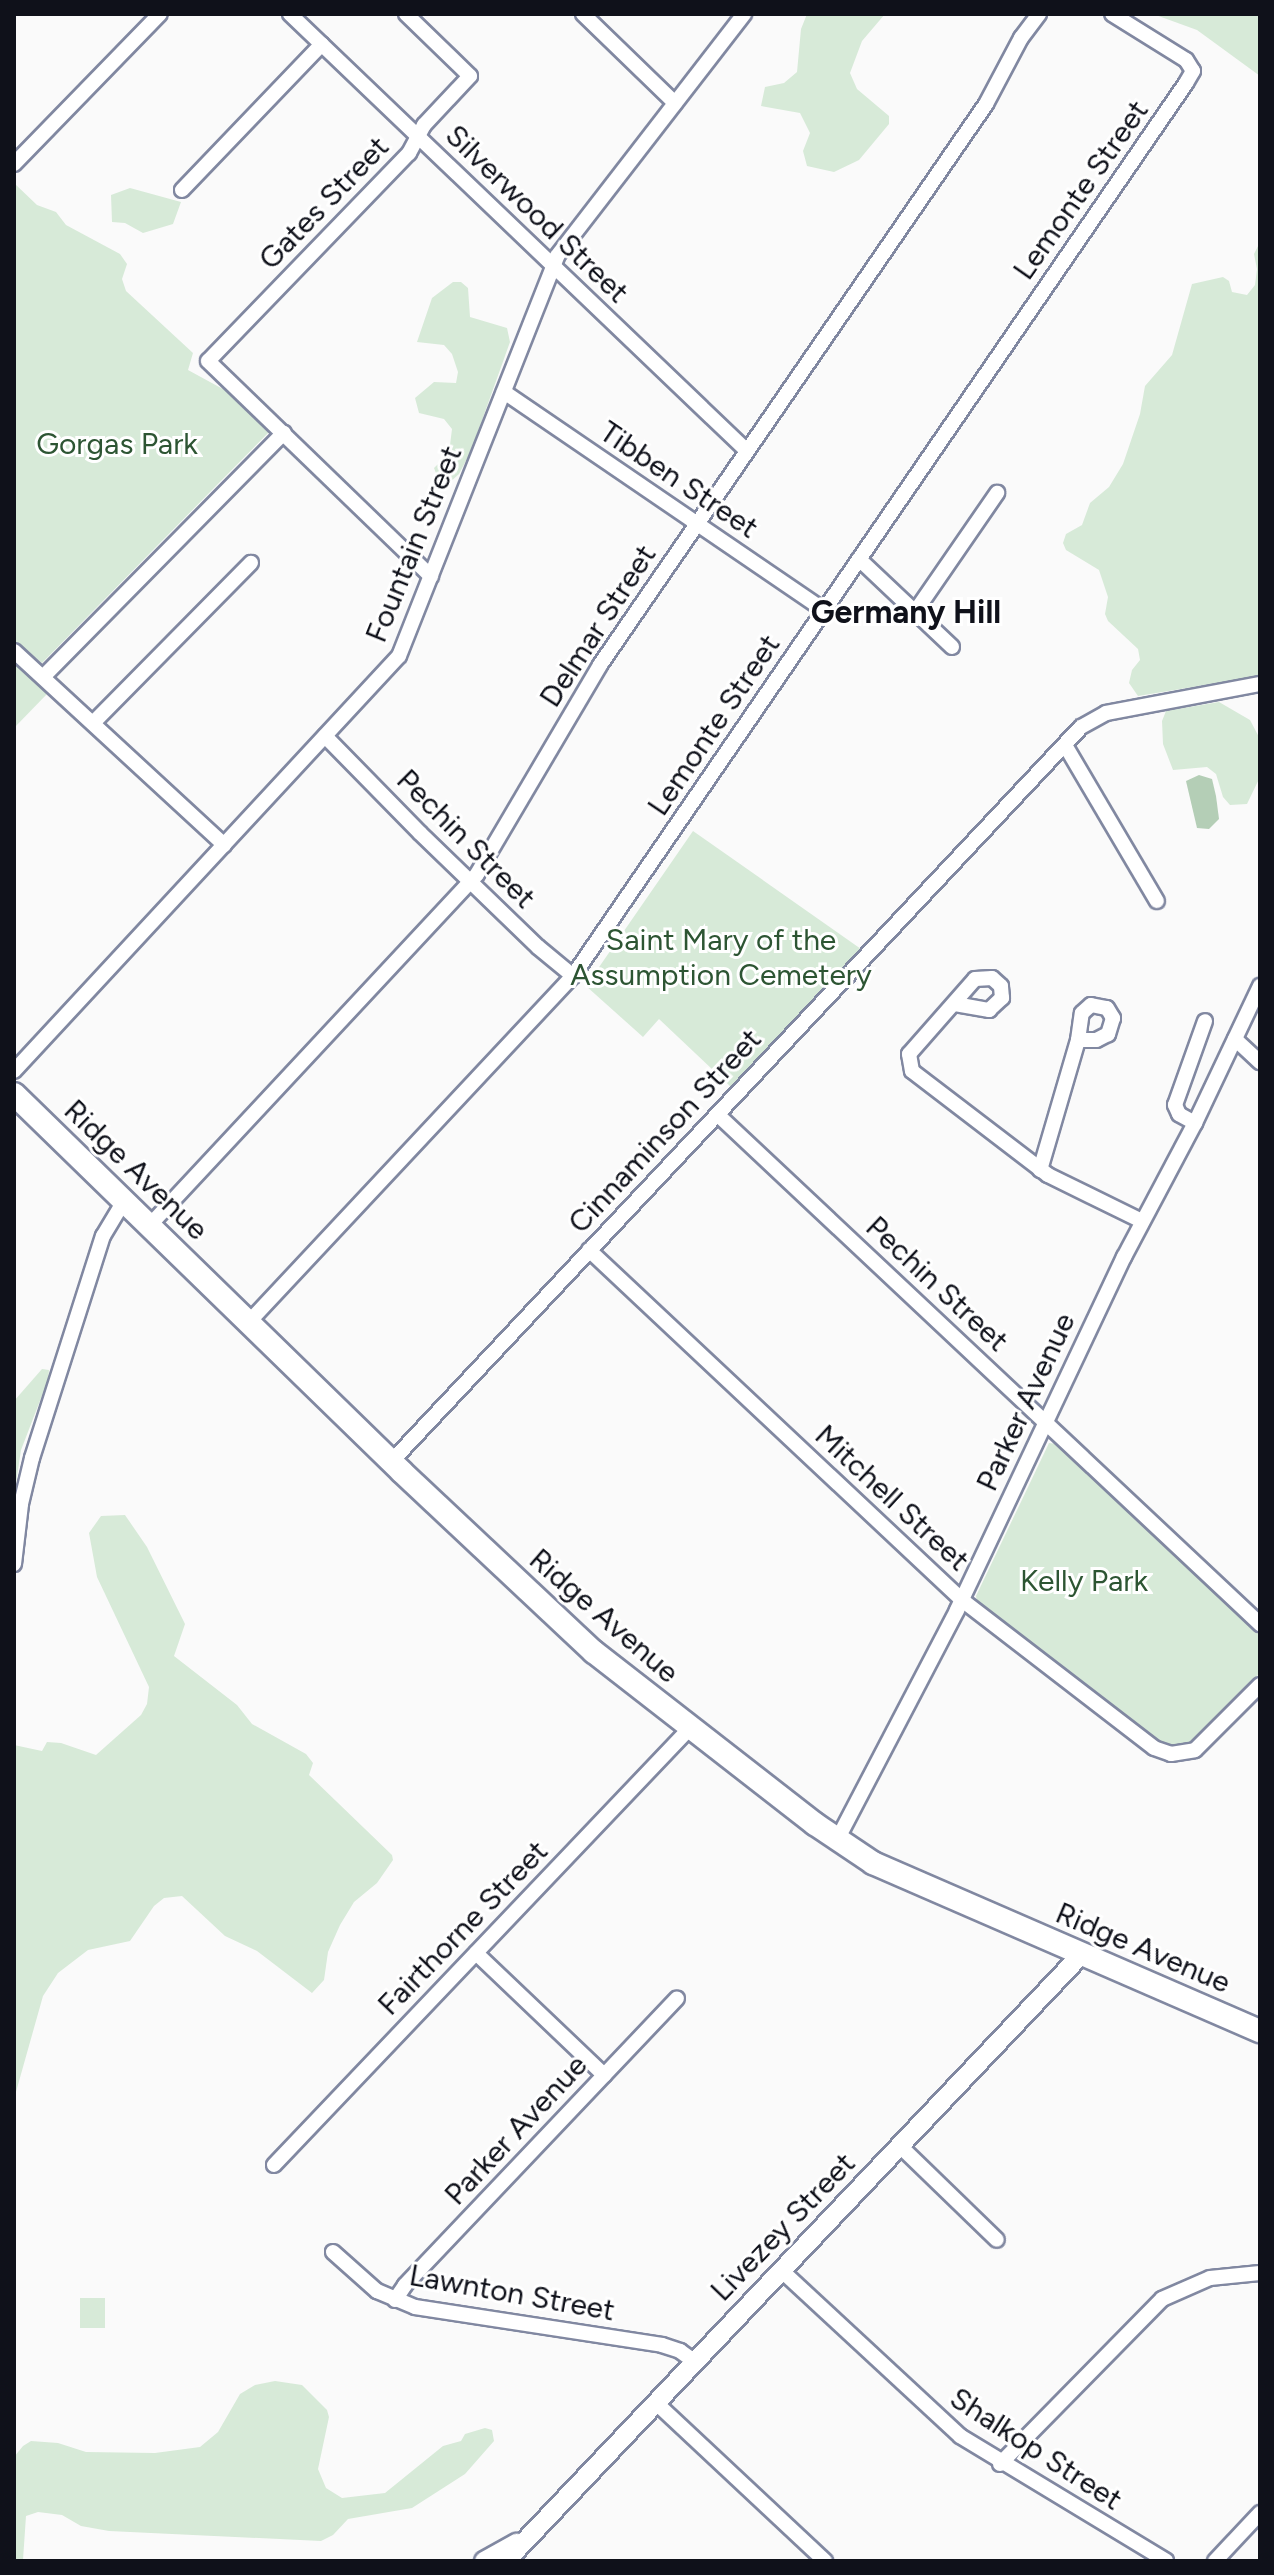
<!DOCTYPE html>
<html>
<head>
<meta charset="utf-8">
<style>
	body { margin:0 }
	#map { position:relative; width:1274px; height:2575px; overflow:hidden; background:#fafafa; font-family:Figtree,sans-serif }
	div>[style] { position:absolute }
	.green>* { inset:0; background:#d7ead8; transform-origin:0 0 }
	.water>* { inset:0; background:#b4ceb6 }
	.roads { filter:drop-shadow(2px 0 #8188a1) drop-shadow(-2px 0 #8188a1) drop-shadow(0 2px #8188a1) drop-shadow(0 -2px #8188a1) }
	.minor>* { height:14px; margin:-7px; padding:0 7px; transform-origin:7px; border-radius:7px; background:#fff }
	.tertiary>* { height:18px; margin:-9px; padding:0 9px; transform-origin:9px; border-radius:9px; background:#fff }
	.secondary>* { height:22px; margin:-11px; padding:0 11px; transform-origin:11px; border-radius:11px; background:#fff }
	span { translate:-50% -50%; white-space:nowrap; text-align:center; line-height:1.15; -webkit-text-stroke:6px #fff; paint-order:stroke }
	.street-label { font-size:30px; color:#0f111a }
	.park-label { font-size:30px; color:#2d5533 }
	.neighbourhood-label { font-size:32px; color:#0f111a; font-weight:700 }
	.frame { position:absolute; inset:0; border:16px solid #0f111a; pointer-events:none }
</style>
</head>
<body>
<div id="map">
	<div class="green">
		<i style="clip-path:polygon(807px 14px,885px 14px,862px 41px,850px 73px,857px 89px,889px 116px,889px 124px,859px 160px,834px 172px,807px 166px,803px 151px,810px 133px,800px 113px,761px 106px,765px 87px,784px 83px,797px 72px,801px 29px)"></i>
		<i style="clip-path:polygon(1153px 14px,1260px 14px,1260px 76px,1197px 30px)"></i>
		<i style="clip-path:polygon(14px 183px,37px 205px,56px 212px,66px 225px,120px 254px,127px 264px,122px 279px,126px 291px,193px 353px,188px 370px,232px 394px,269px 432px,42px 663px,14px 641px)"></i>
		<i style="clip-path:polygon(130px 188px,181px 202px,173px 224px,143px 233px,125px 223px,112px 222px,111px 195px)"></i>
		<i style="clip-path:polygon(1260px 242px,1260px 676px,1138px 696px,1129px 683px,1132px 670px,1140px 660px,1138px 649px,1108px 621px,1105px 614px,1108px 597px,1099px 570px,1066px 550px,1063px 543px,1066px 534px,1082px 525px,1090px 503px,1109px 487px,1123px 464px,1140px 414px,1145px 386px,1172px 355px,1192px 284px,1223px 277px,1229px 281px,1232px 292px,1247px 295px,1255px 285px,1257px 269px,1254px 254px)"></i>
		<i style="clip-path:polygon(453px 282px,461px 282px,468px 288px,470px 317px,507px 328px,510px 342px,471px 451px,459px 474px,448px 484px,439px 481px,434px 468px,449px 453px,452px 429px,444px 419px,419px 413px,415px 398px,434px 382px,456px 383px,458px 372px,452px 354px,444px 345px,417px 342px,432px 298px)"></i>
		<i style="clip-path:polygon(14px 662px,48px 693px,14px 728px)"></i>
		<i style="clip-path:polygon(1219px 702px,1250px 720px,1260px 739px,1260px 777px,1247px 804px,1230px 805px,1223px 797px,1216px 774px,1207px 767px,1173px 770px,1163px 744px,1162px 721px,1166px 711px)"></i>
		<i style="clip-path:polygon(693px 831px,861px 949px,731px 1087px,659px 1019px,643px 1037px,586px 986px)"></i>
		<i style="clip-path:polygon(42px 1369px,49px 1370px,48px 1380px,21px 1450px,14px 1496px,14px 1401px)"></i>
		<i style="clip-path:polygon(1049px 1443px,1057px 1444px,1260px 1635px,1260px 1673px,1190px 1743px,1174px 1746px,1152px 1738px,977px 1602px,976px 1596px)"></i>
		<i style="clip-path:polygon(125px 1515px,147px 1547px,185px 1624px,174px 1656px,237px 1705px,252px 1724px,306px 1754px,313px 1763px,309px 1775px,392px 1855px,393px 1860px,377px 1883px,354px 1902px,340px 1925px,328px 1952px,324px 1980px,312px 1993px,257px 1951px,225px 1936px,182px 1896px,164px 1898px,154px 1906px,130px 1941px,88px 1950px,58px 1973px,43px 1996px,14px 2099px,14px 1745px,42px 1751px,47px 1742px,61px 1743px,96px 1755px,141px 1715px,147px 1704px,149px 1687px,97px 1577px,89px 1533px,101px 1516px)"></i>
		<i style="left:80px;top:2298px;width:25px;height:30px"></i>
		<i style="clip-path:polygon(275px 2381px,302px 2385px,327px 2410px,329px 2417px,318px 2469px,326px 2488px,342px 2498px,385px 2493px,443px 2446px,461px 2441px,465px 2434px,485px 2428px,492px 2430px,494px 2441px,465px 2474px,412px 2508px,348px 2519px,333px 2535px,321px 2541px,109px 2531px,81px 2526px,62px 2515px,38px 2512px,26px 2516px,23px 2560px,14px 2561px,14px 2457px,23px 2446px,31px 2441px,58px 2443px,86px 2452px,155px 2453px,200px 2447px,218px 2432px,240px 2394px,255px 2385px)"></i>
	</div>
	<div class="water">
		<i style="clip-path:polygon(1199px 775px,1212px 779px,1216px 796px,1219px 819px,1209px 829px,1197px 828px,1186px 781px)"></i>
	</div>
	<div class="roads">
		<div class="minor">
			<i style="left:290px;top:14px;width:632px;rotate:43.72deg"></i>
			<i style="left:406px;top:14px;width:89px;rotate:44.1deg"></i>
			<i style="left:470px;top:76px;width:67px;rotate:133.2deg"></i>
			<i style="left:424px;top:125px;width:32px;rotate:118deg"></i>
			<i style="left:409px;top:153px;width:289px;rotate:134deg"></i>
			<i style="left:208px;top:361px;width:310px;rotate:44deg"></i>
			<i style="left:583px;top:14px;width:128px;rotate:44.1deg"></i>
			<i style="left:14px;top:164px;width:209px;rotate:-45.8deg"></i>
			<i style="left:182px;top:190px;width:202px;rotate:-46.2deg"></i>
			<i style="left:504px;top:392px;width:387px;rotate:34.3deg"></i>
			<i style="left:859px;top:559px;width:128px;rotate:43.4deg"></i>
			<i style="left:915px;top:612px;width:145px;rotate:-55.4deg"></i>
			<i style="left:14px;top:651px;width:286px;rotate:42.7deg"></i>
			<i style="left:43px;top:677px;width:343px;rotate:-45.4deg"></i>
			<i style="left:93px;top:723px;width:225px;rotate:-45.4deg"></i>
			<i style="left:325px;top:736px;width:136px;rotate:45.6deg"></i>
			<i style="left:420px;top:833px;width:164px;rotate:44deg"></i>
			<i style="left:538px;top:947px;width:45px;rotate:39.6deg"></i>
			<i style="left:1065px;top:745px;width:181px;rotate:59.5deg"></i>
			<i style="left:955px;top:1004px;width:35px;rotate:10deg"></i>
			<i style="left:989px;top:1010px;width:18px;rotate:-43deg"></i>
			<i style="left:1002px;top:998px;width:12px;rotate:-95deg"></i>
			<i style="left:1001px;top:986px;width:12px;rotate:-138deg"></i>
			<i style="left:992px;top:978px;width:17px;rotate:177deg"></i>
			<i style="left:975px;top:979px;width:100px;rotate:131.3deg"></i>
			<i style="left:909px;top:1054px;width:17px;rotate:80deg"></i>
			<i style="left:912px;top:1071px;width:171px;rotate:37.4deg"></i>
			<i style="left:1048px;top:1175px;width:105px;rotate:26.1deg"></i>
			<i style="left:1235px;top:1039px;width:34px;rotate:43deg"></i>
			<i style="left:14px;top:1071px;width:566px;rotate:-47.15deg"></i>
			<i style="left:399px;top:656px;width:430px;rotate:-68.4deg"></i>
			<i style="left:557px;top:256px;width:306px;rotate:-52.3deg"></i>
			<i style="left:718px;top:1115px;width:744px;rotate:43.2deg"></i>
			<i style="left:1195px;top:1123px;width:18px;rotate:-151deg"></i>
			<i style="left:1179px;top:1114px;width:10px;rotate:-114deg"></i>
			<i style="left:1175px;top:1105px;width:89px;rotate:-70.3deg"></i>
			<i style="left:1040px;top:1170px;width:135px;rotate:-73.7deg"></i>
			<i style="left:1078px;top:1040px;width:27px;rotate:-82deg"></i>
			<i style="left:1082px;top:1013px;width:12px;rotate:-42deg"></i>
			<i style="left:1091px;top:1005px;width:16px;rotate:11deg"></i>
			<i style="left:1107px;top:1008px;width:12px;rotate:59deg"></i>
			<i style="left:1113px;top:1018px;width:17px;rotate:107deg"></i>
			<i style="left:1108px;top:1034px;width:13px;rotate:153deg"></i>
			<i style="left:1096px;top:1040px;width:18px;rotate:180deg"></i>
			<i style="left:150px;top:1225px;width:480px;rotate:-47deg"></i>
			<i style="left:477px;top:874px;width:243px;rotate:-59.5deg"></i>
			<i style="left:600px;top:665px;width:681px;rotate:-55.47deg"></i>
			<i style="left:986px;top:104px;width:75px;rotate:-62.1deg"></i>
			<i style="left:1021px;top:38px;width:30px;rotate:-53deg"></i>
			<i style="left:589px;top:1250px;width:511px;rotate:43.18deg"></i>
			<i style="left:962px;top:1600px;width:242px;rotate:37.6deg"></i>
			<i style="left:1154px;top:1748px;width:18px;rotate:19deg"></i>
			<i style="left:1171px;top:1754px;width:24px;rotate:-9deg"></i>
			<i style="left:1195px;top:1750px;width:92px;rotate:-45deg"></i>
			<i style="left:248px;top:1323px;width:475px;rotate:-46.9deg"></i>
			<i style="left:573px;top:976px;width:1083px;rotate:-55.53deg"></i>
			<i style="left:1186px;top:83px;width:14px;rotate:-60deg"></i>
			<i style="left:1193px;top:71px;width:13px;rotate:-122deg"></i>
			<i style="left:1186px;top:60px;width:87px;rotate:-148.1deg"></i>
			<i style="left:391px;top:1462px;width:1008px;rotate:-46.81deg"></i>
			<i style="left:1081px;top:727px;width:29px;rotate:-29deg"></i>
			<i style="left:1106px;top:713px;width:157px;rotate:-10.7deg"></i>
			<i style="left:14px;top:1564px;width:60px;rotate:-83.3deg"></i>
			<i style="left:21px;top:1504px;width:47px;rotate:-76.6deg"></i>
			<i style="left:32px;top:1458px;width:233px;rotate:-72.3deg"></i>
			<i style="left:103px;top:1236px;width:41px;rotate:-59deg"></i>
			<i style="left:837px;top:1840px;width:259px;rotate:-62.4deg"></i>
			<i style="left:957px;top:1610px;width:391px;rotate:-64.7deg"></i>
			<i style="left:1124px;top:1257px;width:152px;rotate:-62.1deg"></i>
			<i style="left:1195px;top:1123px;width:152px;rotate:-64.6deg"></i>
			<i style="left:476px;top:1953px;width:177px;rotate:43.6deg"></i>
			<i style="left:899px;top:2145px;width:136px;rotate:44.1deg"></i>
			<i style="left:274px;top:2165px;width:603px;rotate:-46.41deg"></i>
			<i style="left:333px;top:2252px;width:59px;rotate:41.6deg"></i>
			<i style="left:377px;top:2291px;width:41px;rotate:22.8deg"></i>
			<i style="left:415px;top:2307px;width:250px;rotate:8.7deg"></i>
			<i style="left:662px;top:2345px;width:19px;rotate:18deg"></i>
			<i style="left:680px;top:2351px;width:17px;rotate:36deg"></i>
			<i style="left:781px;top:2270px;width:244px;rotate:42.8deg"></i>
			<i style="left:960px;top:2436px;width:241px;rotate:31.2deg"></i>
			<i style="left:395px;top:2300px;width:18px;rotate:-56deg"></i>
			<i style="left:405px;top:2285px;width:395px;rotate:-46.5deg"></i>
			<i style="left:655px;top:2402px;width:233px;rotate:43.1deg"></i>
			<i style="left:1000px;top:2464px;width:231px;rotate:-45.5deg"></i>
			<i style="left:1162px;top:2299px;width:52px;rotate:-23.6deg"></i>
			<i style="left:1210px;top:2278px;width:50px;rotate:-5.7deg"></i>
			<i style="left:1215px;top:2561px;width:66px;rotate:-46.8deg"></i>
		</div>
		<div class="tertiary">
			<i style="left:484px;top:2561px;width:38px;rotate:-29deg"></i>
			<i style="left:506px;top:2561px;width:834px;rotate:-46.51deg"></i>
		</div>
		<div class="secondary">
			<i style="left:14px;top:1094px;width:542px;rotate:44.25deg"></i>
			<i style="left:402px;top:1472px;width:263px;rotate:43.2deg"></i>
			<i style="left:594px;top:1652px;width:280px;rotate:37.9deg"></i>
			<i style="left:815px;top:1824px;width:70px;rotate:33.9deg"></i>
			<i style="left:873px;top:1863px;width:422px;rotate:23.5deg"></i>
		</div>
	</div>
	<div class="street-label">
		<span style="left:1081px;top:190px;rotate:-55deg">Lemonte Street</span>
		<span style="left:324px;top:203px;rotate:-46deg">Gates Street</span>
		<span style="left:537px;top:214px;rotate:44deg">Silverwood Street</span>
		<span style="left:679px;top:480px;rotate:34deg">Tibben Street</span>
		<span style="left:414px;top:544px;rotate:-68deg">Fountain Street</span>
		<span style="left:598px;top:626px;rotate:-57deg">Delmar Street</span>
		<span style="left:714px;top:725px;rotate:-56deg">Lemonte Street</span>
		<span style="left:466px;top:839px;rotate:45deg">Pechin Street</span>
		<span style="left:665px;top:1131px;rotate:-47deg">Cinnaminson Street</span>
		<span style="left:136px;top:1170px;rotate:44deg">Ridge Avenue</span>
		<span style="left:937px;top:1284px;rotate:43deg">Pechin Street</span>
		<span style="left:1026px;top:1402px;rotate:-65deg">Parker Avenue</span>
		<span style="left:892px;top:1498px;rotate:43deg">Mitchell Street</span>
		<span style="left:604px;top:1616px;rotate:41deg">Ridge Avenue</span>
		<span style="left:463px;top:1928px;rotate:-46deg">Fairthorne Street</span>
		<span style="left:1143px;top:1948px;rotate:23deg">Ridge Avenue</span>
		<span style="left:516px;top:2130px;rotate:-47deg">Parker Avenue</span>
		<span style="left:783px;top:2227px;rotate:-46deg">Livezey Street</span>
		<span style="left:512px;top:2293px;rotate:10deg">Lawnton Street</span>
		<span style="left:1036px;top:2449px;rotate:33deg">Shalkop Street</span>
	</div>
	<div class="park-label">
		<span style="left:117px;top:444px">Gorgas Park</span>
		<span style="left:721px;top:957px">Saint Mary of the<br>Assumption Cemetery</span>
		<span style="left:1084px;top:1581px">Kelly Park</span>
	</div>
	<div class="neighbourhood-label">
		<span style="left:906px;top:612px">Germany Hill</span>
	</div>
	<div class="frame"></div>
</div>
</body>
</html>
